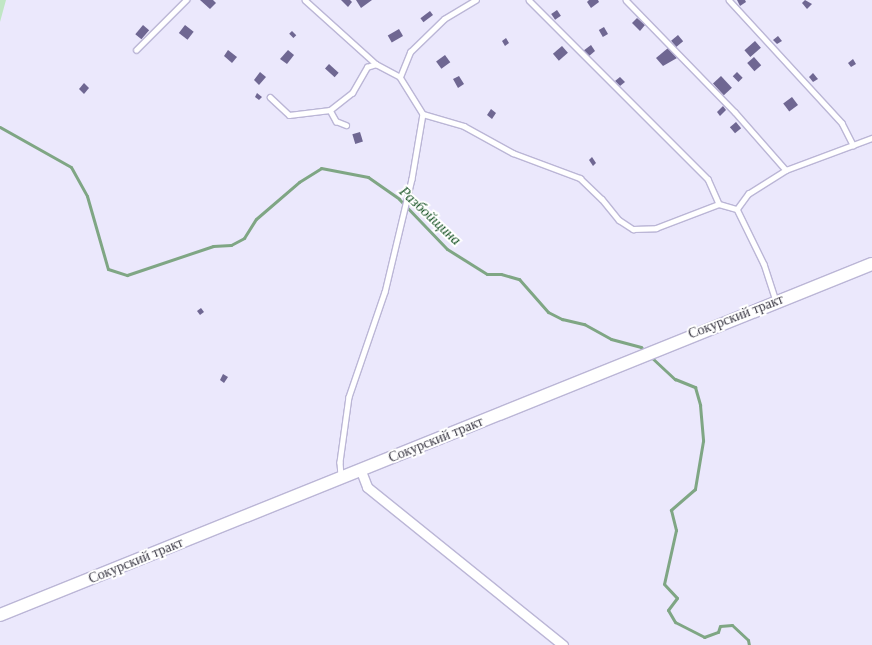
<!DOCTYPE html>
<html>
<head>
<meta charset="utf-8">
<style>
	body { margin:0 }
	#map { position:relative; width:872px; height:645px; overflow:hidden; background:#ebe8fc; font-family:"Times New Roman",serif }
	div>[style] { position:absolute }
	.green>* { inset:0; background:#c0e6c4 }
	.stream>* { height:3px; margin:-1.5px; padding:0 1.5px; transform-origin:1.5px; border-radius:1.5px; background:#7fa684 }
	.building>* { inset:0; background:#6f6792; transform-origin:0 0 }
	.roads { filter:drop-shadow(1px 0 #bbb6d6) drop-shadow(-1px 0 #bbb6d6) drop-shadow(0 1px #bbb6d6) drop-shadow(0 -1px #bbb6d6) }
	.lane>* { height:4.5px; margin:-2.25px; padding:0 2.25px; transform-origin:2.25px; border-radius:2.25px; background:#fff }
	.street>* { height:9px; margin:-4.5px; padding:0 4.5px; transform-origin:4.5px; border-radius:4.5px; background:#fff }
	.secondary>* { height:12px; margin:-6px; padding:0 6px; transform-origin:6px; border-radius:6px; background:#fff }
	span { translate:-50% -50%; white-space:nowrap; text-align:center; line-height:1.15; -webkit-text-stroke:4px #fff; paint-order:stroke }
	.street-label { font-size:14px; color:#383642 }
	.water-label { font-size:15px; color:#185326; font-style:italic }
</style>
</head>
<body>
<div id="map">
	<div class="green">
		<i style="clip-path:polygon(0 0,6px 0,0 22px)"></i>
	</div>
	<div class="stream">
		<i style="left:0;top:127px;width:81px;rotate:29.4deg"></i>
		<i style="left:71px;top:167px;width:33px;rotate:61deg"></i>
		<i style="left:87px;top:196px;width:76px;rotate:74deg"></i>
		<i style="left:108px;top:269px;width:20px;rotate:18deg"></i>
		<i style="left:127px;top:275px;width:91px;rotate:-18.6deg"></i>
		<i style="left:213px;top:246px;width:18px;rotate:-3deg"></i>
		<i style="left:231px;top:245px;width:15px;rotate:-28deg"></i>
		<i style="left:244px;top:238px;width:22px;rotate:-58deg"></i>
		<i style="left:256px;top:219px;width:57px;rotate:-40.7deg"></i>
		<i style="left:299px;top:182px;width:26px;rotate:-32deg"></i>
		<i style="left:321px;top:168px;width:48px;rotate:10.8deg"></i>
		<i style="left:368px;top:177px;width:38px;rotate:35deg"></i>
		<i style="left:399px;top:199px;width:69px;rotate:46.2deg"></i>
		<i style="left:447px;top:249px;width:47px;rotate:32deg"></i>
		<i style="left:487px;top:274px;width:14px"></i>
		<i style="left:501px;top:274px;width:19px;rotate:16deg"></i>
		<i style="left:519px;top:279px;width:44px;rotate:48.7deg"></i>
		<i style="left:548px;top:312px;width:16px;rotate:27deg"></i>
		<i style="left:562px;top:319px;width:23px;rotate:13deg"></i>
		<i style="left:584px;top:324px;width:31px;rotate:29deg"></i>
		<i style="left:611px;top:339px;width:31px;rotate:15deg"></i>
		<i style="left:641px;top:347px;width:6px;rotate:51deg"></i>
		<i style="left:651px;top:357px;width:33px;rotate:43deg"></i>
		<i style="left:675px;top:379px;width:22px;rotate:22deg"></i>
		<i style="left:695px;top:387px;width:19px;rotate:74deg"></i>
		<i style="left:700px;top:405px;width:36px;rotate:85deg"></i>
		<i style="left:703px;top:441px;width:49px;rotate:99.5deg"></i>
		<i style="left:695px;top:489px;width:32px;rotate:139deg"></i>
		<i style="left:671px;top:510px;width:21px;rotate:76deg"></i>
		<i style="left:676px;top:530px;width:55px;rotate:102.5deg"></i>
		<i style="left:664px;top:584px;width:19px;rotate:47deg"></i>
		<i style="left:677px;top:598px;width:15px;rotate:127deg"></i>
		<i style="left:668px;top:610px;width:14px;rotate:60deg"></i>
		<i style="left:675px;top:622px;width:33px;rotate:27deg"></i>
		<i style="left:704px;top:637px;width:15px;rotate:-20deg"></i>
		<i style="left:718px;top:632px;width:6px;rotate:-72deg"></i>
		<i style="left:720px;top:626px;width:12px;rotate:-5deg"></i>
		<i style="left:732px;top:625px;width:22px;rotate:43deg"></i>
		<i style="left:748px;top:640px;width:5px;rotate:79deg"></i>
	</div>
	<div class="building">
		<i style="clip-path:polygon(200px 0,213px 0,216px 3px,210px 9px)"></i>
		<i style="clip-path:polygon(341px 0,350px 0,352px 2px,348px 7px)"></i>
		<i style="clip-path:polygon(356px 0,372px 0,361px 8px)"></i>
		<i style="clip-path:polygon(589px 0,598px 0,599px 2px,591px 8px,587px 2px)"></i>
		<i style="clip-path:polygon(737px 0,745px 0,746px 2px,740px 6px)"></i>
		<i style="clip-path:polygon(805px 0,812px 4px,807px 9px,802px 3px)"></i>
		<i style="left:557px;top:10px;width:7px;height:7px;rotate:56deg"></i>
		<i style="left:430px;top:11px;width:5px;height:12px;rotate:53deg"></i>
		<i style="clip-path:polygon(637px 18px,645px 25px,640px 31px,632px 23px)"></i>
		<i style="left:143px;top:25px;width:8px;height:12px;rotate:40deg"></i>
		<i style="left:185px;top:25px;width:11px;height:10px;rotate:38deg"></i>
		<i style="left:604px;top:27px;width:8px;height:6px;rotate:60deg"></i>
		<i style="left:399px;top:29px;width:8px;height:13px;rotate:60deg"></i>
		<i style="left:292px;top:31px;width:6px;height:4px;rotate:45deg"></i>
		<i style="left:678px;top:35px;width:8px;height:9px;rotate:50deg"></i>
		<i style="clip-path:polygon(778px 36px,782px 41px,777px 44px,773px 40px)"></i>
		<i style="clip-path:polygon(506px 38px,509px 43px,505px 46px,502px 41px)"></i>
		<i style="left:755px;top:41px;width:9px;height:14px;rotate:49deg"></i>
		<i style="clip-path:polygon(591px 45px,595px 51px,588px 57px,583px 51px)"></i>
		<i style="left:562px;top:46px;width:9px;height:12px;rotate:49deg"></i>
		<i style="clip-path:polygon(668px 48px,677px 58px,663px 66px,656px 58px)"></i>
		<i style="clip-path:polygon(228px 50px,237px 57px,232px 63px,224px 56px)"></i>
		<i style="clip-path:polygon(288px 50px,294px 55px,287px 64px,280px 59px)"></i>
		<i style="left:445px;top:55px;width:9px;height:11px;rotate:54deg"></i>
		<i style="left:754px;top:57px;width:11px;height:9px;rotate:49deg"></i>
		<i style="clip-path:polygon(853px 59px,856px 64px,851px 67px,848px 63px)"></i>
		<i style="left:329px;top:64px;width:13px;height:6px;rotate:42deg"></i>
		<i style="clip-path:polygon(260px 72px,266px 77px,259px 85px,254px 80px)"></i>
		<i style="left:737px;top:72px;width:8px;height:6px;rotate:45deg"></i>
		<i style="clip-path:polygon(813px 73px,818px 79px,813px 82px,809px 77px)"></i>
		<i style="clip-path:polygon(459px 76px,464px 84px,458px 88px,453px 79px)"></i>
		<i style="left:721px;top:76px;width:16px;height:11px;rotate:47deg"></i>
		<i style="clip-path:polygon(620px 77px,625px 82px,620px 86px,615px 81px)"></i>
		<i style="clip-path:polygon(84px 83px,89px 88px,84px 94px,79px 89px)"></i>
		<i style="clip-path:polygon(257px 93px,262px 97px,259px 100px,255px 97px)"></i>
		<i style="left:792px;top:97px;width:10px;height:11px;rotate:53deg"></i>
		<i style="clip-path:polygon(723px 106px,726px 110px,720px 116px,717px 112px)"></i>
		<i style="clip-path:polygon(491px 109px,496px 113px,492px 119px,487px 115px)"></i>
		<i style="left:736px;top:122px;width:8px;height:8px;rotate:50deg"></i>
		<i style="left:360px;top:132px;width:10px;height:8px;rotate:73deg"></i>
		<i style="clip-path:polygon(592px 157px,596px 163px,593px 166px,589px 160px)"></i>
		<i style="left:201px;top:308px;width:5px;height:5px;rotate:53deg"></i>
		<i style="clip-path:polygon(223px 374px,228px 377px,224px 383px,220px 380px)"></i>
	</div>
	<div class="roads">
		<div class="lane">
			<i style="left:305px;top:0;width:96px;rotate:42deg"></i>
			<i style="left:376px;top:64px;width:27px;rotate:28deg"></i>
			<i style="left:400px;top:77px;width:44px;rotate:58.1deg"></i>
			<i style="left:423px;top:114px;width:66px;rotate:99.6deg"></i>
			<i style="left:412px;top:179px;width:116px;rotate:103.4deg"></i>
			<i style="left:385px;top:292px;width:111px;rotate:108.9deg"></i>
			<i style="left:349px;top:397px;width:66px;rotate:97.9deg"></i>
			<i style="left:340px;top:462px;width:15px;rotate:86deg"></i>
			<i style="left:529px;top:0;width:253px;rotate:45deg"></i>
			<i style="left:708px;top:179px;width:27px;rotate:66deg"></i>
			<i style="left:626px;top:0;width:156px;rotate:45.8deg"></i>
			<i style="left:735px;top:112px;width:77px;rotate:48.7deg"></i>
			<i style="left:729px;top:0;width:167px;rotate:47.4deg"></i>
			<i style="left:842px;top:123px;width:25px;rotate:63deg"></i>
			<i style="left:136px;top:50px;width:71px;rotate:-45deg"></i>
			<i style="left:400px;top:77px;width:27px;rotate:-68deg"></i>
			<i style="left:410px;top:52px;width:47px;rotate:-44.1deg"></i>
			<i style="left:444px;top:19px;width:37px;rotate:-31deg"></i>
			<i style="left:270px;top:97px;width:26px;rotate:43deg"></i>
			<i style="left:289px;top:115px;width:41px;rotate:-7deg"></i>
			<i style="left:330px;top:110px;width:28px;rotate:-38deg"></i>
			<i style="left:352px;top:93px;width:30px;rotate:-60deg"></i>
			<i style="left:367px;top:67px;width:9px;rotate:-18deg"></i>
			<i style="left:330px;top:110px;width:13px;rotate:61deg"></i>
			<i style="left:336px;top:121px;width:11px;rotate:22deg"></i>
			<i style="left:423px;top:114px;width:43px;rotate:16.3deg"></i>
			<i style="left:464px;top:126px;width:56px;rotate:28.9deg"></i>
			<i style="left:513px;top:153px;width:72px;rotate:20.5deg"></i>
			<i style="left:580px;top:178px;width:30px;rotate:44deg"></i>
			<i style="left:602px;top:199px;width:27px;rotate:51deg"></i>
			<i style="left:619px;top:220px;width:17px;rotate:33deg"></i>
			<i style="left:633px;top:229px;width:23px;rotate:-2deg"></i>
			<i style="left:656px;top:228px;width:67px;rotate:-20.9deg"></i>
			<i style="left:719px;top:204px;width:19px;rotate:16deg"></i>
			<i style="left:737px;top:209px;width:61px;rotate:63.9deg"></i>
			<i style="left:764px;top:264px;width:40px;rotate:72deg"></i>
			<i style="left:737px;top:209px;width:19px;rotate:-54deg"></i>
			<i style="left:748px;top:194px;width:45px;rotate:-32.3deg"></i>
			<i style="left:786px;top:170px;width:92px;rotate:-20.4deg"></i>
		</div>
		<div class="street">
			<i style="left:361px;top:471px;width:17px;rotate:69deg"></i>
			<i style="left:367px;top:487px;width:252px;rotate:38.9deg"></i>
		</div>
		<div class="secondary">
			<i style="left:0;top:615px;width:940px;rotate:-21.93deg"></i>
		</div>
	</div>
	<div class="street-label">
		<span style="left:736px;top:317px;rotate:-21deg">Сокурский тракт</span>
		<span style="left:436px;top:440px;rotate:-22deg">Сокурский тракт</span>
		<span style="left:136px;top:561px;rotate:-22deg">Сокурский тракт</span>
	</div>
	<div class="water-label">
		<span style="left:430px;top:216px;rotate:43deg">Разбойщина</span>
	</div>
</div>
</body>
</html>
